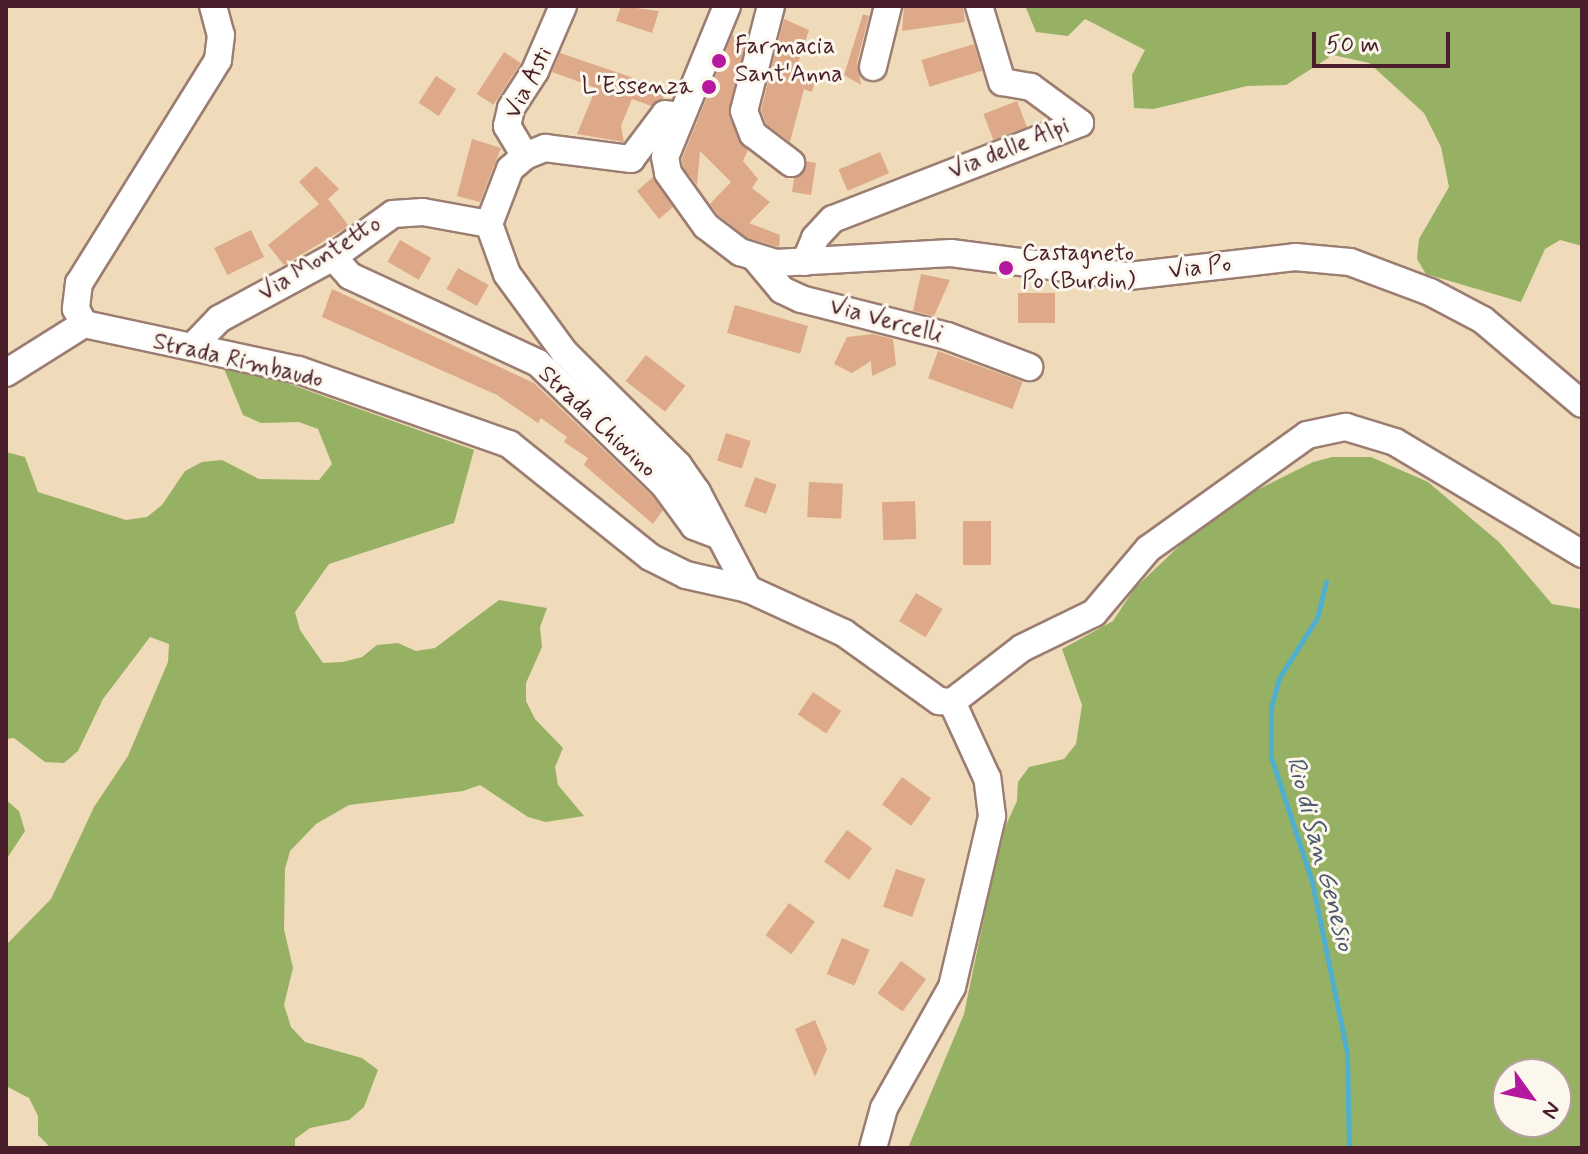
<!DOCTYPE html>
<html>
<head>
<meta charset="utf-8">
<style>
	body { margin:0 }
	#map { position:relative; width:1588px; height:1154px; overflow:hidden; background:#efdbb9; font-family:Mynerve,sans-serif }
	div>[style] { position:absolute }
	.forest>* { inset:0; background:#96b163 }
	.stream>* { height:5px; margin:-2.5px; padding:0 2.5px; transform-origin:2.5px; border-radius:2.5px; background:#50afcf }
	.building>* { inset:0; background:#dea988; transform-origin:0 0 }
	.roads { filter:drop-shadow(2px 0 #9c7d72) drop-shadow(-2px 0 #9c7d72) drop-shadow(0 2px #9c7d72) drop-shadow(0 -2px #9c7d72) }
	.minor>* { height:26px; margin:-13px; padding:0 13px; transform-origin:13px; border-radius:13px; background:#fff }
	.dots>* { width:22px; height:22px; translate:-50% -50%; box-sizing:border-box; border:4px solid #fbf7ec; border-radius:50% }
	span { translate:-50% -50%; white-space:nowrap; text-align:center; line-height:1.15; -webkit-text-stroke:6px #fbf7ec; paint-order:stroke }
	.poi-label { font-size:24px; color:#4a1f2b }
	.left { translate:0 -50%; text-align:left }
	.right { translate:-100% -50%; text-align:right }
	.street-label { font-size:24px; color:#4a1f2b }
	.water-label { font-size:26px; color:#4c596d; font-style:italic }
	.frame { position:absolute; inset:0; border:8px solid #4a1f2b; pointer-events:none }
	.north { position:absolute; left:1492px; top:1058px; width:80px; height:80px; box-sizing:border-box; background:#fbf7ec; border:2px solid #b4a19f; border-radius:50%; rotate:123deg; font-size:22px; font-weight:700; line-height:32px; text-align:center; color:#4a1f2b }
	.north::after { content:''; display:block; margin:auto; width:28px; height:36px; background:#b5179e; clip-path:polygon(50% 0,100% 100%,50% 72%,0 100%) }
	.scale { position:absolute; left:1312px; top:32px; width:138px; height:36px; box-sizing:border-box; border:4px solid #4a1f2b; border-top:0; padding-left:10px; font-size:24px; line-height:28px; white-space:nowrap; color:#4a1f2b; -webkit-text-stroke:6px #fbf7ec; paint-order:stroke }
</style>
</head>
<body>
<div id="map">
	<div class="forest">
		<i style="clip-path:polygon(1009px 6px,1582px 6px,1582px 246px,1560px 240px,1545px 249px,1521px 302px,1426px 274px,1417px 259px,1419px 239px,1449px 187px,1441px 147px,1424px 113px,1369px 63px,1333px 55px,1286px 85px,1247px 86px,1154px 109px,1134px 108px,1132px 75px,1145px 50px,1085px 19px,1068px 36px,1036px 32px,1026px 8px)"></i>
		<i style="clip-path:polygon(220px 359px,474px 450px,454px 523px,329px 564px,295px 612px,300px 630px,323px 663px,343px 662px,362px 657px,377px 645px,398px 643px,416px 651px,435px 648px,499px 600px,547px 608px,540px 627px,542px 647px,526px 683px,526px 701px,535px 719px,563px 748px,555px 767px,558px 785px,584px 816px,546px 822px,528px 817px,480px 785px,463px 791px,349px 805px,316px 824px,290px 851px,285px 869px,284px 929px,293px 968px,284px 1005px,291px 1027px,305px 1042px,362px 1058px,378px 1070px,364px 1107px,349px 1120px,310px 1128px,295px 1139px,295px 1148px,51px 1148px,38px 1135px,38px 1116px,29px 1098px,6px 1086px,6px 945px,51px 899px,94px 807px,128px 756px,168px 662px,169px 644px,150px 637px,103px 699px,78px 751px,64px 763px,45px 762px,14px 738px,6px 739px,6px 452px,25px 457px,38px 492px,126px 520px,147px 517px,162px 505px,185px 471px,202px 462px,222px 460px,259px 479px,319px 480px,332px 464px,318px 429px,299px 422px,261px 423px,243px 415px)"></i>
		<i style="clip-path:polygon(evenodd,1332px 457px,1371px 457px,1428px 482px,1499px 542px,1552px 604px,1582px 609px,1582px 1148px,908px 1148px,964px 1014px,1001px 836px,1017px 801px,1018px 782px,1029px 767px,1064px 759px,1076px 744px,1082px 705px,1062px 649px,1113px 621px,1134px 589px,1217px 510px,1313px 462px,1332px 457px,1508px 1074px,1556px 1074px,1556px 1122px,1508px 1122px,1508px 1074px)"></i>
		<i style="clip-path:polygon(6px 800px,19px 811px,25px 831px,6px 860px)"></i>
	</div>
	<div class="stream">
		<i style="left:1326px;top:582px;width:37px;rotate:104deg"></i>
		<i style="left:1317px;top:618px;width:71px;rotate:122.3deg"></i>
		<i style="left:1279px;top:678px;width:30px;rotate:105deg"></i>
		<i style="left:1271px;top:707px;width:50px;rotate:90deg"></i>
		<i style="left:1271px;top:757px;width:132px;rotate:71.8deg"></i>
		<i style="left:1312px;top:882px;width:175px;rotate:78.4deg"></i>
		<i style="left:1347px;top:1053px;width:95px;rotate:88.8deg"></i>
	</div>
	<div class="building">
		<i style="clip-path:polygon(621px 6px,659px 11px,652px 33px,616px 21px)"></i>
		<i style="clip-path:polygon(904px 6px,963px 6px,965px 22px,902px 31px)"></i>
		<i style="clip-path:polygon(863px 14px,869px 16px,857px 63px,861px 85px,844px 75px)"></i>
		<i style="clip-path:polygon(784px 19px,809px 30px,797px 66px,816px 78px,812px 92px,804px 89px,790px 142px,766px 124px,761px 110px)"></i>
		<i style="clip-path:polygon(732px 35px,746px 40px,729px 117px,748px 150px,743px 161px,758px 179px,752px 188px,770px 202px,749px 223px,780px 235px,779px 247px,747px 238px,718px 215px,710px 204px,731px 182px,700px 151px,697px 185px,683px 167px,682px 159px)"></i>
		<i style="left:974px;top:44px;width:28px;height:55px;rotate:73deg"></i>
		<i style="left:504px;top:52px;width:20px;height:50px;rotate:33deg"></i>
		<i style="clip-path:polygon(560px 53px,666px 89px,663px 99px,651px 106px,632px 99px,621px 126px,624px 142px,577px 134px,596px 88px,552px 72px)"></i>
		<i style="left:436px;top:76px;width:24px;height:32px;rotate:33deg"></i>
		<i style="left:1017px;top:101px;width:28px;height:36px;rotate:69deg"></i>
		<i style="clip-path:polygon(472px 139px,501px 148px,480px 202px,457px 196px)"></i>
		<i style="left:880px;top:152px;width:23px;height:45px;rotate:67deg"></i>
		<i style="clip-path:polygon(806px 161px,816px 163px,811px 195px,792px 192px,794px 178px,804px 172px)"></i>
		<i style="clip-path:polygon(316px 166px,339px 189px,328px 199px,349px 226px,284px 265px,268px 245px,319px 204px,299px 182px)"></i>
		<i style="clip-path:polygon(653px 177px,673px 207px,659px 219px,637px 191px)"></i>
		<i style="left:251px;top:230px;width:30px;height:41px;rotate:64deg"></i>
		<i style="left:400px;top:240px;width:36px;height:25px;rotate:30deg"></i>
		<i style="left:458px;top:268px;width:35px;height:24px;rotate:29deg"></i>
		<i style="clip-path:polygon(921px 274px,950px 280px,934px 316px,913px 311px)"></i>
		<i style="clip-path:polygon(332px 289px,534px 383px,652px 496px,663px 510px,653px 524px,584px 465px,588px 458px,564px 442px,567px 437px,541px 418px,538px 423px,497px 395px,322px 317px)"></i>
		<i style="left:1055px;top:293px;width:30px;height:37px;rotate:90deg"></i>
		<i style="left:735px;top:305px;width:76px;height:29px;rotate:16deg"></i>
		<i style="clip-path:polygon(873px 334px,893px 339px,896px 365px,872px 376px,871px 361px,852px 373px,834px 364px,847px 337px)"></i>
		<i style="left:938px;top:351px;width:90px;height:29px;rotate:20deg"></i>
		<i style="left:646px;top:355px;width:50px;height:33px;rotate:38deg"></i>
		<i style="left:726px;top:433px;width:26px;height:29px;rotate:18deg"></i>
		<i style="left:755px;top:477px;width:23px;height:31px;rotate:20deg"></i>
		<i style="left:809px;top:482px;width:34px;height:35px;rotate:3deg"></i>
		<i style="left:915px;top:501px;width:38px;height:33px;rotate:88deg"></i>
		<i style="left:963px;top:521px;width:28px;height:44px"></i>
		<i style="left:916px;top:593px;width:31px;height:33px;rotate:31deg"></i>
		<i style="left:813px;top:692px;width:34px;height:27px;rotate:34deg"></i>
		<i style="left:902px;top:777px;width:36px;height:34px;rotate:36deg"></i>
		<i style="left:847px;top:830px;width:31px;height:39px;rotate:36deg"></i>
		<i style="left:896px;top:869px;width:31px;height:40px;rotate:19deg"></i>
		<i style="left:789px;top:903px;width:32px;height:40px;rotate:36deg"></i>
		<i style="left:842px;top:938px;width:30px;height:39px;rotate:23deg"></i>
		<i style="left:901px;top:961px;width:31px;height:40px;rotate:36deg"></i>
		<i style="clip-path:polygon(815px 1020px,827px 1049px,815px 1077px,795px 1029px)"></i>
	</div>
	<div class="roads">
		<div class="minor">
			<i style="left:213px;top:6px;width:30px;rotate:75deg"></i>
			<i style="left:221px;top:35px;width:25px;rotate:97deg"></i>
			<i style="left:218px;top:60px;width:263px;rotate:121.9deg"></i>
			<i style="left:79px;top:283px;width:26px;rotate:97deg"></i>
			<i style="left:76px;top:309px;width:17px;rotate:62deg"></i>
			<i style="left:84px;top:324px;width:220px;rotate:12.1deg"></i>
			<i style="left:299px;top:370px;width:223px;rotate:19.4deg"></i>
			<i style="left:509px;top:444px;width:181px;rotate:38.7deg"></i>
			<i style="left:650px;top:557px;width:40px;rotate:26.6deg"></i>
			<i style="left:686px;top:575px;width:64px;rotate:12.7deg"></i>
			<i style="left:748px;top:589px;width:106px;rotate:24.6deg"></i>
			<i style="left:844px;top:633px;width:117px;rotate:35.6deg"></i>
			<i style="left:939px;top:701px;width:13px;rotate:4deg"></i>
			<i style="left:952px;top:702px;width:88px;rotate:-37.6deg"></i>
			<i style="left:1022px;top:648px;width:80px;rotate:-25.9deg"></i>
			<i style="left:1094px;top:613px;width:84px;rotate:-49.8deg"></i>
			<i style="left:1148px;top:549px;width:196px;rotate:-35.6deg"></i>
			<i style="left:1307px;top:435px;width:40px;rotate:-12deg"></i>
			<i style="left:1346px;top:427px;width:51px;rotate:17deg"></i>
			<i style="left:1395px;top:442px;width:218px;rotate:30.9deg"></i>
			<i style="left:727px;top:6px;width:163px;rotate:112.3deg"></i>
			<i style="left:665px;top:157px;width:16px;rotate:79deg"></i>
			<i style="left:668px;top:173px;width:65px;rotate:54.4deg"></i>
			<i style="left:706px;top:226px;width:43px;rotate:37.4deg"></i>
			<i style="left:740px;top:252px;width:38px;rotate:17deg"></i>
			<i style="left:776px;top:263px;width:175px;rotate:-3.3deg"></i>
			<i style="left:951px;top:253px;width:179px;rotate:7.4deg"></i>
			<i style="left:1129px;top:276px;width:167px;rotate:-6.5deg"></i>
			<i style="left:1295px;top:257px;width:55px;rotate:5.2deg"></i>
			<i style="left:1350px;top:262px;width:85px;rotate:20.6deg"></i>
			<i style="left:1430px;top:292px;width:60px;rotate:27.8deg"></i>
			<i style="left:1483px;top:320px;width:130px;rotate:40.3deg"></i>
			<i style="left:771px;top:6px;width:108px;rotate:104.4deg"></i>
			<i style="left:744px;top:111px;width:25px;rotate:69deg"></i>
			<i style="left:753px;top:134px;width:48px;rotate:37.3deg"></i>
			<i style="left:873px;top:67px;width:63px;rotate:-76.2deg"></i>
			<i style="left:525px;top:156px;width:35px;rotate:-121deg"></i>
			<i style="left:507px;top:126px;width:18px;rotate:-77deg"></i>
			<i style="left:511px;top:108px;width:44px;rotate:-57deg"></i>
			<i style="left:535px;top:71px;width:71px;rotate:-66.7deg"></i>
			<i style="left:489px;top:224px;width:53px;rotate:70.2deg"></i>
			<i style="left:507px;top:274px;width:97px;rotate:53.8deg"></i>
			<i style="left:564px;top:352px;width:161px;rotate:44.7deg"></i>
			<i style="left:678px;top:465px;width:33px;rotate:55deg"></i>
			<i style="left:697px;top:492px;width:110px;rotate:62.3deg"></i>
			<i style="left:489px;top:224px;width:59px;rotate:-69.1deg"></i>
			<i style="left:510px;top:169px;width:20px;rotate:-41deg"></i>
			<i style="left:525px;top:156px;width:22px;rotate:-22deg"></i>
			<i style="left:545px;top:148px;width:87px;rotate:7.3deg"></i>
			<i style="left:631px;top:159px;width:56px;rotate:-52.9deg"></i>
			<i style="left:665px;top:114px;width:7px;rotate:8deg"></i>
			<i style="left:333px;top:257px;width:25px;rotate:48deg"></i>
			<i style="left:350px;top:276px;width:207px;rotate:24.8deg"></i>
			<i style="left:538px;top:363px;width:175px;rotate:44.1deg"></i>
			<i style="left:664px;top:485px;width:51px;rotate:53.8deg"></i>
			<i style="left:694px;top:526px;width:28px;rotate:21deg"></i>
			<i style="left:756px;top:259px;width:40px;rotate:50deg"></i>
			<i style="left:782px;top:290px;width:21px;rotate:25deg"></i>
			<i style="left:801px;top:299px;width:151px;rotate:14.2deg"></i>
			<i style="left:947px;top:336px;width:88px;rotate:20.7deg"></i>
			<i style="left:805px;top:262px;width:26px;rotate:-67deg"></i>
			<i style="left:815px;top:238px;width:26px;rotate:-47deg"></i>
			<i style="left:833px;top:219px;width:265px;rotate:-21.2deg"></i>
			<i style="left:1080px;top:123px;width:61px;rotate:-143.7deg"></i>
			<i style="left:1031px;top:87px;width:29px;rotate:-170deg"></i>
			<i style="left:1002px;top:82px;width:79px;rotate:-106.8deg"></i>
			<i style="left:194px;top:345px;width:36px;rotate:-46deg"></i>
			<i style="left:219px;top:319px;width:130px;rotate:-28.5deg"></i>
			<i style="left:333px;top:257px;width:74px;rotate:-35.6deg"></i>
			<i style="left:393px;top:214px;width:30px;rotate:-4deg"></i>
			<i style="left:423px;top:212px;width:67px;rotate:10.3deg"></i>
			<i style="left:6px;top:373px;width:92px;rotate:-32.1deg"></i>
			<i style="left:873px;top:1148px;width:41px;rotate:-74.6deg"></i>
			<i style="left:884px;top:1108px;width:139px;rotate:-60.7deg"></i>
			<i style="left:952px;top:987px;width:176px;rotate:-76.8deg"></i>
			<i style="left:992px;top:816px;width:38px;rotate:-97deg"></i>
			<i style="left:987px;top:778px;width:84px;rotate:-114.7deg"></i>
		</div>
	</div>
	<div class="dots">
		<i style="left:719px;top:61px;background:#b5179e"></i>
		<i style="left:709px;top:87px;background:#b5179e"></i>
		<i style="left:1006px;top:268px;background:#b5179e"></i>
	</div>
	<div class="poi-label">
		<span class="left" style="left:735px;top:61px">Farmacia<br>Sant'Anna</span>
		<span class="right" style="left:693px;top:87px">L'Essenza</span>
		<span class="left" style="left:1022px;top:268px">Castagneto<br>Po (Burdin)</span>
	</div>
	<div class="street-label">
		<span style="left:529px;top:83px;rotate:-63deg">Via Asti</span>
		<span style="left:1009px;top:149px;rotate:-22deg">Via delle Alpi</span>
		<span style="left:320px;top:259px;rotate:-32deg">Via Montetto</span>
		<span style="left:1200px;top:268px;rotate:-7deg">Via Po</span>
		<span style="left:886px;top:321px;rotate:15deg">Via Vercelli</span>
		<span style="left:238px;top:361px;rotate:13deg">Strada Rimbaudo</span>
		<span style="left:597px;top:422px;rotate:43deg">Strada Chiovino</span>
	</div>
	<div class="water-label">
		<span style="left:1319px;top:854px;rotate:75deg">Rio di San Genesio</span>
	</div>
	<div class="frame"></div>
	<div class="north">N</div>
	<div class="scale">50 m</div>
</div>
</body>
</html>
